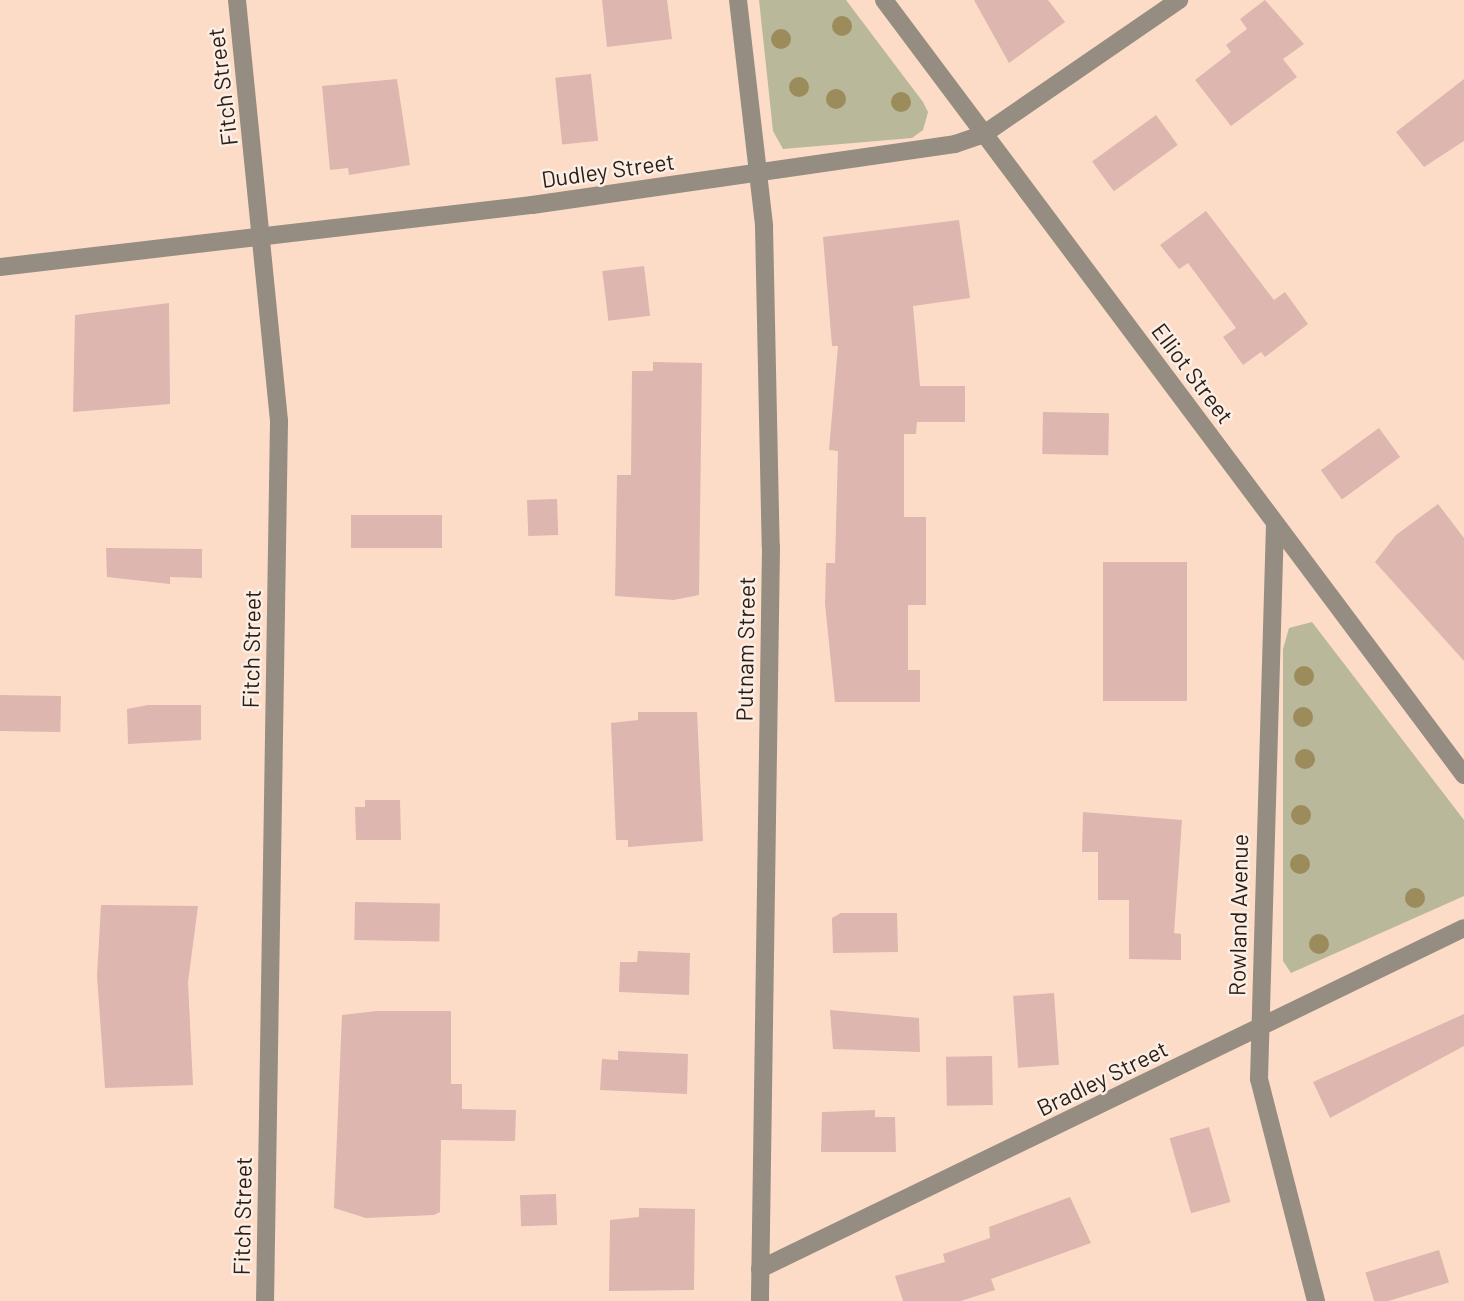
<!DOCTYPE html>
<html>
<head>
<meta charset="utf-8">
<style>
	body { margin:0 }
	#map { position:relative; width:1464px; height:1301px; overflow:hidden; background:#fddcc7; font-family:Barlow,sans-serif }
	div>[style] { position:absolute }
	.green>* { inset:0; background:#bab89a }
	.building>* { inset:0; background:#dcb6af; transform-origin:0 0 }
	.minor>* { height:18px; margin:-9px; padding:0 9px; transform-origin:9px; border-radius:9px; background:#958d81 }
	.trees>* { width:20px; height:20px; margin:-10px; border-radius:50%; background:#9c8b5b }
	span { translate:-50% -50%; white-space:nowrap; text-align:center; line-height:1.15; -webkit-text-stroke:5px #fbeee5; paint-order:stroke }
	.street-label { font-size:23px; color:#291d15 }
</style>
</head>
<body>
<div id="map">
	<div class="green">
		<i style="clip-path:polygon(759px 0,846px 0,923px 102px,928px 112px,923px 130px,912px 138px,783px 149px,773px 131px)"></i>
		<i style="clip-path:polygon(1312px 622px,1464px 820px,1464px 896px,1291px 973px,1283px 961px,1283px 649px,1289px 628px)"></i>
	</div>
	<div class="building">
		<i style="clip-path:polygon(602px 0,667px 0,672px 39px,607px 47px)"></i>
		<i style="clip-path:polygon(974px 0,1048px 0,1065px 22px,1009px 63px)"></i>
		<i style="clip-path:polygon(1265px 0,1304px 44px,1283px 59px,1297px 77px,1231px 126px,1195px 80px,1231px 52px,1226px 45px,1247px 29px,1240px 19px)"></i>
		<i style="left:591px;top:74px;width:67px;height:36px;rotate:84deg"></i>
		<i style="clip-path:polygon(397px 79px,410px 165px,349px 175px,348px 168px,330px 170px,322px 86px)"></i>
		<i style="clip-path:polygon(1464px 79px,1464px 141px,1424px 167px,1396px 132px)"></i>
		<i style="left:1156px;top:115px;width:37px;height:79px;rotate:54deg"></i>
		<i style="clip-path:polygon(1206px 211px,1274px 300px,1285px 292px,1308px 324px,1265px 357px,1261px 352px,1243px 365px,1223px 337px,1236px 328px,1188px 263px,1179px 269px,1160px 245px)"></i>
		<i style="clip-path:polygon(959px 220px,970px 298px,913px 306px,920px 386px,965px 386px,965px 422px,917px 422px,916px 434px,904px 434px,904px 517px,926px 517px,926px 605px,908px 605px,908px 670px,920px 670px,920px 702px,835px 702px,825px 604px,826px 563px,835px 563px,838px 451px,829px 450px,838px 346px,832px 346px,823px 237px)"></i>
		<i style="left:644px;top:266px;width:50px;height:42px;rotate:83deg"></i>
		<i style="clip-path:polygon(169px 303px,170px 404px,73px 412px,75px 315px)"></i>
		<i style="clip-path:polygon(653px 362px,702px 363px,699px 595px,674px 600px,615px 596px,617px 475px,631px 475px,632px 371px,653px 371px)"></i>
		<i style="left:1043px;top:412px;width:66px;height:42px;rotate:1deg"></i>
		<i style="left:1379px;top:428px;width:36px;height:72px;rotate:54deg"></i>
		<i style="left:557px;top:499px;width:36px;height:30px;rotate:88deg"></i>
		<i style="clip-path:polygon(1438px 504px,1464px 538px,1464px 661px,1375px 562px,1396px 535px)"></i>
		<i style="left:351px;top:515px;width:91px;height:33px"></i>
		<i style="clip-path:polygon(106px 548px,202px 549px,202px 578px,170px 577px,170px 584px,107px 577px)"></i>
		<i style="left:1103px;top:562px;width:84px;height:139px"></i>
		<i style="left:0;top:695px;width:61px;height:36px;rotate:1deg"></i>
		<i style="clip-path:polygon(148px 705px,201px 705px,201px 740px,128px 744px,127px 709px)"></i>
		<i style="clip-path:polygon(638px 712px,697px 712px,703px 841px,628px 847px,628px 840px,616px 840px,611px 723px,638px 720px)"></i>
		<i style="clip-path:polygon(365px 800px,400px 800px,401px 840px,356px 840px,355px 807px,365px 807px)"></i>
		<i style="clip-path:polygon(1083px 812px,1182px 820px,1174px 933px,1181px 934px,1181px 960px,1129px 959px,1129px 900px,1098px 900px,1098px 852px,1082px 852px)"></i>
		<i style="left:355px;top:902px;width:85px;height:38px;rotate:1deg"></i>
		<i style="clip-path:polygon(101px 905px,198px 906px,188px 982px,193px 1085px,105px 1088px,97px 976px)"></i>
		<i style="clip-path:polygon(841px 913px,897px 913px,898px 952px,833px 953px,832px 918px)"></i>
		<i style="clip-path:polygon(638px 951px,690px 953px,689px 995px,619px 992px,620px 962px,637px 962px)"></i>
		<i style="left:1054px;top:993px;width:72px;height:41px;rotate:86deg"></i>
		<i style="clip-path:polygon(830px 1010px,919px 1018px,920px 1052px,833px 1049px)"></i>
		<i style="clip-path:polygon(377px 1011px,451px 1011px,451px 1084px,462px 1084px,462px 1109px,516px 1110px,515px 1141px,441px 1140px,440px 1212px,434px 1215px,366px 1218px,334px 1208px,342px 1015px)"></i>
		<i style="clip-path:polygon(1464px 1014px,1464px 1046px,1330px 1118px,1313px 1082px)"></i>
		<i style="clip-path:polygon(618px 1051px,688px 1054px,687px 1094px,600px 1090px,602px 1059px,618px 1060px)"></i>
		<i style="left:992px;top:1056px;width:49px;height:46px;rotate:89deg"></i>
		<i style="clip-path:polygon(875px 1110px,875px 1117px,895px 1117px,896px 1152px,821px 1152px,822px 1112px)"></i>
		<i style="left:1209px;top:1127px;width:78px;height:41px;rotate:74deg"></i>
		<i style="left:556px;top:1194px;width:31px;height:36px;rotate:88deg"></i>
		<i style="clip-path:polygon(1070px 1197px,1091px 1243px,991px 1279px,995px 1290px,961px 1301px,903px 1301px,895px 1276px,945px 1262px,943px 1254px,990px 1238px,989px 1227px)"></i>
		<i style="clip-path:polygon(639px 1208px,695px 1209px,694px 1290px,609px 1291px,610px 1220px,639px 1217px)"></i>
		<i style="left:1439px;top:1250px;width:34px;height:77px;rotate:73deg"></i>
	</div>
	<div class="minor">
		<i style="left:237px;top:0;width:424px;rotate:84.3deg"></i>
		<i style="left:279px;top:422px;width:879px;rotate:90.91deg"></i>
		<i style="left:738px;top:0;width:227px;rotate:83.4deg"></i>
		<i style="left:764px;top:226px;width:321px;rotate:88.8deg"></i>
		<i style="left:771px;top:547px;width:754px;rotate:90.84deg"></i>
		<i style="left:884px;top:0;width:968px;rotate:53.19deg"></i>
		<i style="left:0;top:267px;width:536px;rotate:-6.65deg"></i>
		<i style="left:532px;top:205px;width:427px;rotate:-8.2deg"></i>
		<i style="left:955px;top:144px;width:31px;rotate:-19deg"></i>
		<i style="left:984px;top:134px;width:237px;rotate:-34.5deg"></i>
		<i style="left:1275px;top:524px;width:555px;rotate:91.65deg"></i>
		<i style="left:1259px;top:1079px;width:229px;rotate:75.6deg"></i>
		<i style="left:760px;top:1269px;width:782px;rotate:-25.84deg"></i>
	</div>
	<div class="trees">
		<i style="left:842px;top:26px"></i>
		<i style="left:781px;top:39px"></i>
		<i style="left:799px;top:87px"></i>
		<i style="left:836px;top:99px"></i>
		<i style="left:901px;top:102px"></i>
		<i style="left:1304px;top:676px"></i>
		<i style="left:1303px;top:717px"></i>
		<i style="left:1305px;top:759px"></i>
		<i style="left:1301px;top:815px"></i>
		<i style="left:1300px;top:864px"></i>
		<i style="left:1415px;top:898px"></i>
		<i style="left:1319px;top:944px"></i>
	</div>
	<div class="street-label">
		<span style="left:222px;top:87px;rotate:-97deg">Fitch Street</span>
		<span style="left:608px;top:170px;rotate:-8deg">Dudley Street</span>
		<span style="left:1193px;top:373px;rotate:53deg">Elliot Street</span>
		<span style="left:251px;top:649px;rotate:-89deg">Fitch Street</span>
		<span style="left:745px;top:649px;rotate:-89deg">Putnam Street</span>
		<span style="left:1238px;top:915px;rotate:-89deg">Rowland Avenue</span>
		<span style="left:1102px;top:1078px;rotate:-26deg">Bradley Street</span>
		<span style="left:242px;top:1216px;rotate:-89deg">Fitch Street</span>
	</div>
</div>
</body>
</html>
